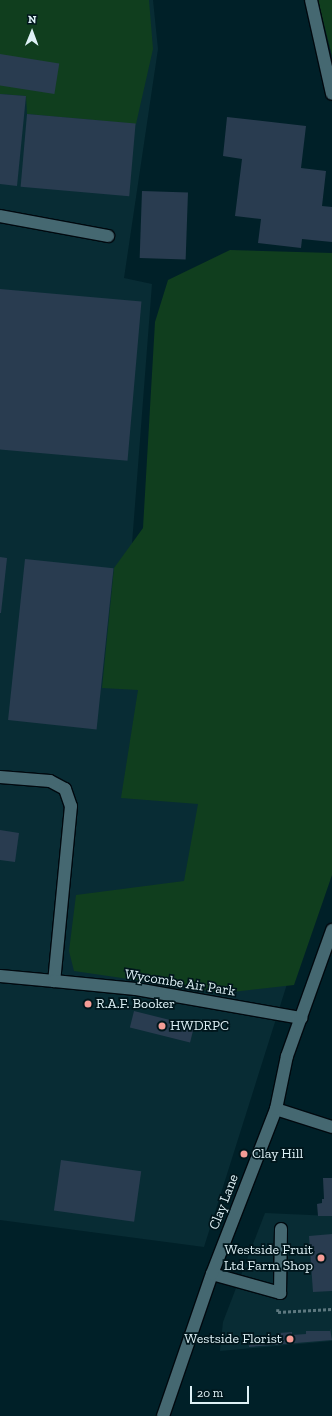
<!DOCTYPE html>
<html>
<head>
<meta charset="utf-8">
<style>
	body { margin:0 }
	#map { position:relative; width:332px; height:1416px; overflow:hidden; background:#002028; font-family:"Zilla Slab",serif }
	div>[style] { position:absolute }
	.built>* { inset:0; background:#082c34 }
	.green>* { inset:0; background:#103e1e }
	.building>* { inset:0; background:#293c50; transform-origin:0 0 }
	.path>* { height:2.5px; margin-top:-1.25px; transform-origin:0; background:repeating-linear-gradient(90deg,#5d787f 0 3px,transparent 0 5px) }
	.roads { filter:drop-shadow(1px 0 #00090f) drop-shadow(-1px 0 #00090f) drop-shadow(0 1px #00090f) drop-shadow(0 -1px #00090f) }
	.minor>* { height:12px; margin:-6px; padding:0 6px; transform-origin:6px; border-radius:6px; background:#456871 }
	.dots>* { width:11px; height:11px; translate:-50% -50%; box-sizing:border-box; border:2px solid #00161c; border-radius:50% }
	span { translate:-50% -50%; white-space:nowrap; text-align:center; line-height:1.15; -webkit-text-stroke:3.5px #00161c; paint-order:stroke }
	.street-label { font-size:14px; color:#def1f6 }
	.poi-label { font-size:14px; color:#def1f6 }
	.left { translate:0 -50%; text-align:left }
	.right { translate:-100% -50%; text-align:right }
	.north { position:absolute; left:12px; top:12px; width:40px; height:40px; -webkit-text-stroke:3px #00161c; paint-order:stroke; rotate:1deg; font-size:11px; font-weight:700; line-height:16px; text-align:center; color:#def1f6 }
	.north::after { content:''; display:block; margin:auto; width:14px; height:18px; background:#def1f6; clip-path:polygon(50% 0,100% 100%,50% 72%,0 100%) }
	.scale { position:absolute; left:190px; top:1386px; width:59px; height:18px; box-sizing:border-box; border:2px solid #def1f6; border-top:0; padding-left:5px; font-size:12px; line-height:14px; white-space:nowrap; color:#def1f6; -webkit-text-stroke:3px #00161c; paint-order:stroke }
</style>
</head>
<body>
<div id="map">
	<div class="built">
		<i style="clip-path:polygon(0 0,153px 0,158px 49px,124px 278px,152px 284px,132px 544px,287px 984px,204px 1247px,0 1220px)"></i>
		<i style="clip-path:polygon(265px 1213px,332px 1216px,332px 1341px,220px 1351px,223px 1322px)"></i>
	</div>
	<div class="green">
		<i style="clip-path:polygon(0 0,149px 0,153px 49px,136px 124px,27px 114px,26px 96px,0 94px)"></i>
		<i style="clip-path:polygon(318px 0,332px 0,332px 56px)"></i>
		<i style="clip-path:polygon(230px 250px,332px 253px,332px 875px,294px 985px,224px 993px,74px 971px,69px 951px,76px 895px,184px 881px,198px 804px,121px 798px,138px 690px,102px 688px,114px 568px,143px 528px,155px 322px,168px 280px)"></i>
	</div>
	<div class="building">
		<i style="left:0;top:54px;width:60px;height:31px;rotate:9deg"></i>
		<i style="clip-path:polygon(0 94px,26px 96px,17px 186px,0 184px)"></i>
		<i style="left:27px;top:114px;width:109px;height:73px;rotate:5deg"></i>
		<i style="clip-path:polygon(227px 117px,306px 126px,301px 168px,326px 171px,322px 206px,332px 207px,332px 242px,302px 239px,301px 248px,258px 243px,261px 219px,235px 216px,242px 159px,223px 156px)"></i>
		<i style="left:142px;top:191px;width:46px;height:67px;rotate:2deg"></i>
		<i style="left:0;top:289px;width:142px;height:160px;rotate:5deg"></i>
		<i style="clip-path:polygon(0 557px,7px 558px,1px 613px,0 613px)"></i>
		<i style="left:25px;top:559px;width:89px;height:162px;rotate:6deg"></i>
		<i style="clip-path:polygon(0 830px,19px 833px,15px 862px,0 860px)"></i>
		<i style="left:134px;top:1011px;width:62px;height:17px;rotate:14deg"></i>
		<i style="left:61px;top:1160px;width:81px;height:51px;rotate:8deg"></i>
		<i style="clip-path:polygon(323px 1178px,332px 1178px,332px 1216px,318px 1216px,317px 1204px,322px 1203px,322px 1199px,324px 1199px)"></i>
		<i style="clip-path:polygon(332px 1234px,332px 1291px,313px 1292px,309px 1236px)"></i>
		<i style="clip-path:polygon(330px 1328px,332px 1340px,249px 1347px,248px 1336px,279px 1336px,279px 1333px,292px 1332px,292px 1335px,306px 1334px,306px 1331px,331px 1331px)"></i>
	</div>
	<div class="path">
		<i style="left:278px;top:1309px;width:3px;rotate:90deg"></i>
		<i style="left:278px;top:1312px;width:54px;rotate:-3.2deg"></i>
	</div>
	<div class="roads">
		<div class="minor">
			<i style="left:311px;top:0;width:96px;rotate:77.4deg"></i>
			<i style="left:0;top:216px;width:110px;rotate:10.5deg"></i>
			<i style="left:0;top:777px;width:50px;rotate:4.6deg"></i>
			<i style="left:50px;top:781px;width:17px;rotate:28deg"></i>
			<i style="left:65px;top:789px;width:18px;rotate:71deg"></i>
			<i style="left:71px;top:806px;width:176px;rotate:95.5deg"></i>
			<i style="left:54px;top:981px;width:54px;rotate:-174.7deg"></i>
			<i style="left:54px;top:981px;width:82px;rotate:5.6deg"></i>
			<i style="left:136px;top:989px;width:168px;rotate:10deg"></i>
			<i style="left:276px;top:1109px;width:59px;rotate:17.8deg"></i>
			<i style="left:212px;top:1274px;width:71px;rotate:15.6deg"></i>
			<i style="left:280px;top:1293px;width:64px;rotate:-89.1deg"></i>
			<i style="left:163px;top:1416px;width:150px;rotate:-71deg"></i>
			<i style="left:212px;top:1274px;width:177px;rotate:-68.8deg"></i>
			<i style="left:276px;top:1109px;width:54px;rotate:-78.3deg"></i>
			<i style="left:287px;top:1056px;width:134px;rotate:-70.3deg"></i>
		</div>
	</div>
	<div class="dots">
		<i style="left:88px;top:1004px;background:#f59c96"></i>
		<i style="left:162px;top:1026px;background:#f59c96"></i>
		<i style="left:244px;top:1154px;background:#f59c96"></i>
		<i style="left:321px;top:1258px;background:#f59c96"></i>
		<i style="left:290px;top:1339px;background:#f59c96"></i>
	</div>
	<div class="street-label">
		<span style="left:180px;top:983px;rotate:9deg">Wycombe Air Park</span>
		<span style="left:224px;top:1202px;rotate:-69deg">Clay Lane</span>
	</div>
	<div class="poi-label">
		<span class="left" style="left:96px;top:1004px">R.A.F. Booker</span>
		<span class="left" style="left:170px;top:1026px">HWDRPC</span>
		<span class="left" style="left:252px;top:1154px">Clay Hill</span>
		<span class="right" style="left:313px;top:1258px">Westside Fruit<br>Ltd Farm Shop</span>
		<span class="right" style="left:282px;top:1339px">Westside Florist</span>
	</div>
	<div class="north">N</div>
	<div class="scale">20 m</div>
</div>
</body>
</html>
